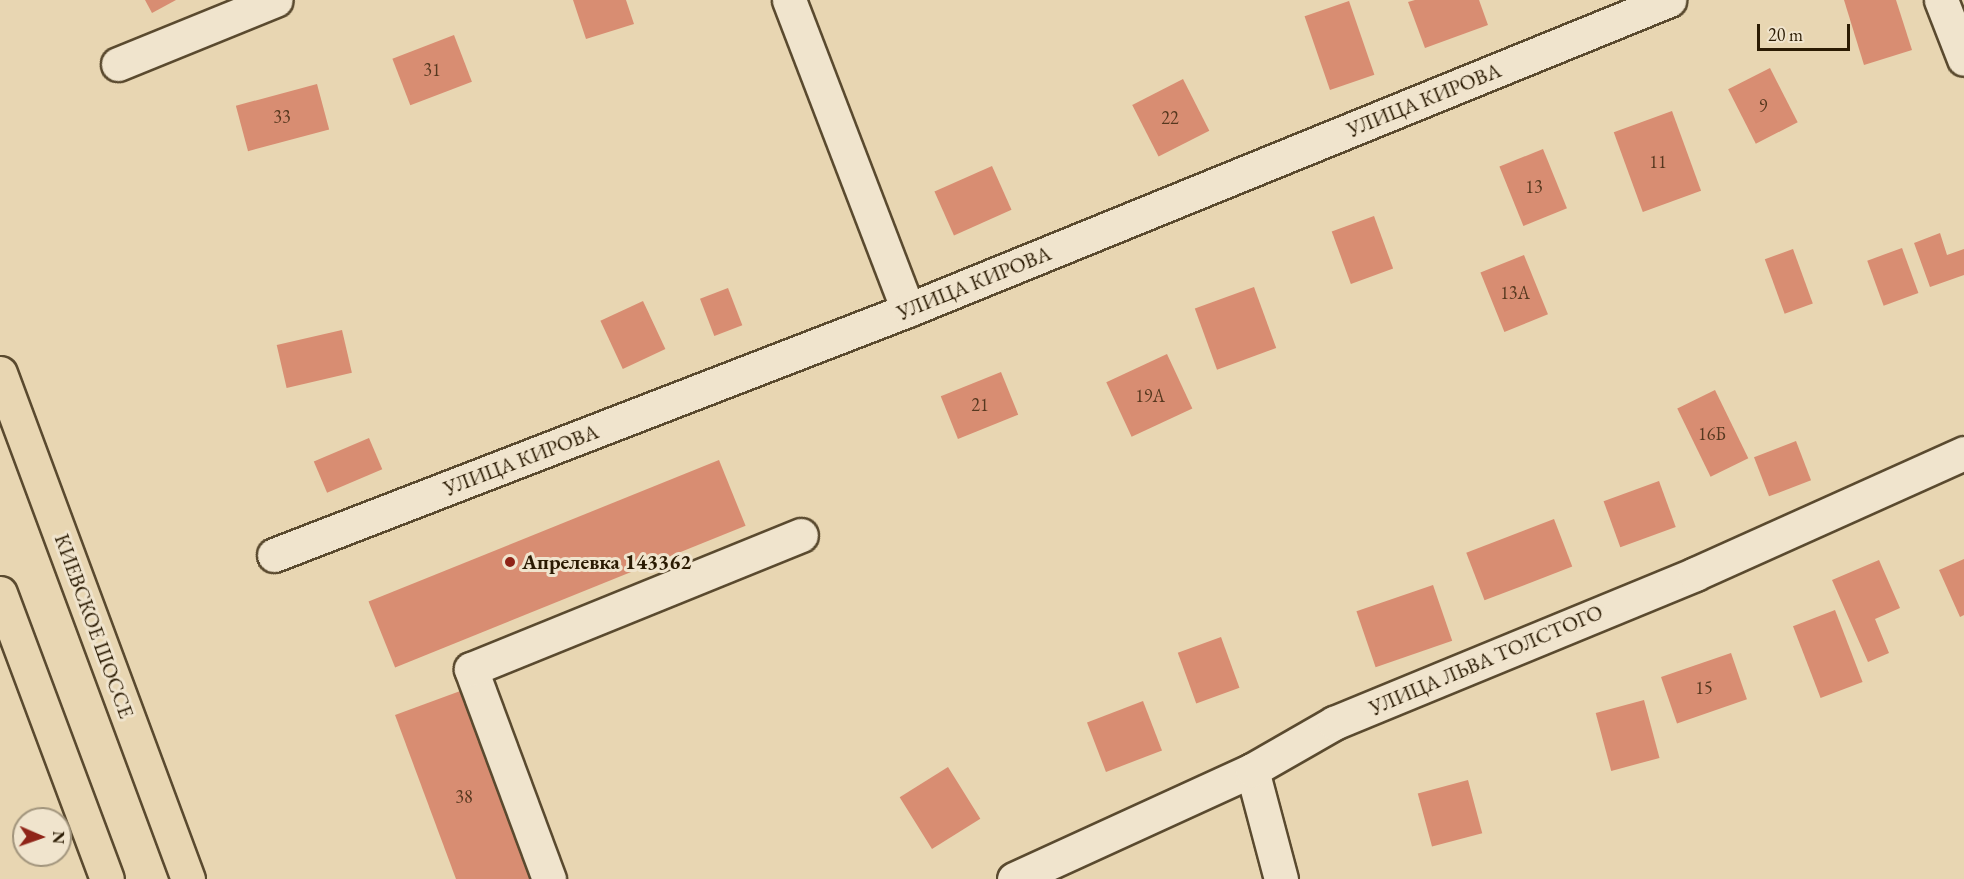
<!DOCTYPE html>
<html>
<head>
<meta charset="utf-8">
<style>
	body { margin:0 }
	#map { position:relative; width:1964px; height:879px; overflow:hidden; background:#e8d6b2; font-family:"EB Garamond",serif }
	div>[style] { position:absolute }
	.building>* { inset:0; background:#d88d72; transform-origin:0 0 }
	.roads { filter:drop-shadow(2px 0 #5a4a2f) drop-shadow(-2px 0 #5a4a2f) drop-shadow(0 2px #5a4a2f) drop-shadow(0 -2px #5a4a2f) }
	.minor>* { height:33px; margin:-16.5px; padding:0 16.5px; transform-origin:16.5px; border-radius:16.5px; background:#f0e4cd }
	.highway>* { height:33px; margin:-16.5px; padding:0 16.5px; transform-origin:16.5px; border-radius:16.5px; background:#e8d6b2 }
	.dots>* { width:16px; height:16px; translate:-50% -50%; box-sizing:border-box; border:3px solid #f0e4cd; border-radius:50% }
	span { translate:-50% -50%; white-space:nowrap; text-align:center; line-height:1.15; -webkit-text-stroke:6px #f0e4cd; paint-order:stroke }
	.number-label { font-size:18px; color:#56381f }
	.number-label span { -webkit-text-stroke-width:0 }
	.street-label { font-size:21px; color:#2b1b03 }
	.poi-label { font-size:21px; color:#2b1b03; font-weight:700 }
	.left { translate:0 -50%; text-align:left }
	.north { position:absolute; left:12px; top:807px; width:60px; height:60px; box-sizing:border-box; background:#f0e4cd; border:2px solid #a1947c; border-radius:50%; rotate:92deg; font-size:16px; font-weight:700; line-height:24px; text-align:center; color:#2b1b03 }
	.north::after { content:''; display:block; margin:auto; width:21px; height:27px; background:#8f2418; clip-path:polygon(50% 0,100% 100%,50% 72%,0 100%) }
	.scale { position:absolute; left:1757px; top:24px; width:93px; height:27px; box-sizing:border-box; border:3px solid #2b1b03; border-top:0; padding-left:8px; font-size:18px; line-height:21px; white-space:nowrap; color:#2b1b03; -webkit-text-stroke:4px #f0e4cd; paint-order:stroke }
</style>
</head>
<body>
<div id="map">
	<div class="building">
		<i style="clip-path:polygon(145px 0,176px 0,152px 13px)"></i>
		<i style="clip-path:polygon(573px 0,626px 0,634px 24px,586px 39px)"></i>
		<i style="clip-path:polygon(1415px 0,1479px 0,1488px 25px,1425px 48px,1408px 2px)"></i>
		<i style="clip-path:polygon(1844px 0,1896px 0,1912px 50px,1864px 65px)"></i>
		<i style="left:1349px;top:1px;width:78px;height:47px;rotate:71deg"></i>
		<i style="left:454px;top:35px;width:50px;height:66px;rotate:69deg"></i>
		<i style="left:1770px;top:68px;width:61px;height:47px;rotate:63deg"></i>
		<i style="left:1183px;top:79px;width:58px;height:57px;rotate:63deg"></i>
		<i style="left:317px;top:84px;width:47px;height:84px;rotate:75deg"></i>
		<i style="left:1672px;top:111px;width:85px;height:62px;rotate:70deg"></i>
		<i style="left:1543px;top:149px;width:64px;height:47px;rotate:68deg"></i>
		<i style="left:992px;top:166px;width:48px;height:63px;rotate:66deg"></i>
		<i style="left:1374px;top:216px;width:56px;height:45px;rotate:70deg"></i>
		<i style="clip-path:polygon(1940px 233px,1947px 255px,1964px 249px,1964px 275px,1930px 287px,1914px 243px)"></i>
		<i style="left:1902px;top:248px;width:48px;height:37px;rotate:70deg"></i>
		<i style="left:1793px;top:249px;width:58px;height:30px;rotate:70deg"></i>
		<i style="left:1524px;top:255px;width:64px;height:47px;rotate:68deg"></i>
		<i style="left:1254px;top:287px;width:65px;height:63px;rotate:70deg"></i>
		<i style="left:728px;top:288px;width:40px;height:30px;rotate:69deg"></i>
		<i style="left:643px;top:301px;width:53px;height:47px;rotate:65deg"></i>
		<i style="left:342px;top:330px;width:44px;height:67px;rotate:77deg"></i>
		<i style="left:1167px;top:354px;width:60px;height:67px;rotate:65deg"></i>
		<i style="left:1001px;top:372px;width:46px;height:65px;rotate:68deg"></i>
		<i style="left:1715px;top:390px;width:76px;height:42px;rotate:64deg"></i>
		<i style="left:369px;top:438px;width:34px;height:60px;rotate:67deg"></i>
		<i style="left:1796px;top:441px;width:42px;height:45px;rotate:69deg"></i>
		<i style="left:719px;top:460px;width:71px;height:378px;rotate:68deg"></i>
		<i style="left:1659px;top:481px;width:49px;height:59px;rotate:70deg"></i>
		<i style="left:1554px;top:519px;width:51px;height:94px;rotate:69deg"></i>
		<i style="clip-path:polygon(1964px 559px,1964px 615px,1960px 617px,1939px 570px)"></i>
		<i style="clip-path:polygon(1879px 560px,1900px 608px,1875px 619px,1889px 653px,1868px 662px,1832px 580px)"></i>
		<i style="left:1433px;top:585px;width:59px;height:81px;rotate:71deg"></i>
		<i style="left:1835px;top:610px;width:77px;height:45px;rotate:69deg"></i>
		<i style="left:1221px;top:637px;width:54px;height:46px;rotate:70deg"></i>
		<i style="left:1731px;top:653px;width:49px;height:74px;rotate:71deg"></i>
		<i style="clip-path:polygon(463px 690px,534px 879px,456px 879px,395px 715px)"></i>
		<i style="left:1644px;top:700px;width:60px;height:50px;rotate:75deg"></i>
		<i style="left:1143px;top:701px;width:53px;height:60px;rotate:69deg"></i>
		<i style="left:948px;top:767px;width:61px;height:57px;rotate:58deg"></i>
		<i style="left:1468px;top:780px;width:55px;height:52px;rotate:75deg"></i>
	</div>
	<div class="roads">
		<div class="minor">
			<i style="left:789px;top:0;width:332px;rotate:69deg"></i>
			<i style="left:1941px;top:0;width:63px;rotate:68.7deg"></i>
			<i style="left:118px;top:64px;width:170px;rotate:-22.1deg"></i>
			<i style="left:274px;top:555px;width:680px;rotate:-21.13deg"></i>
			<i style="left:908px;top:310px;width:822px;rotate:-22.16deg"></i>
			<i style="left:1252px;top:770px;width:113px;rotate:75.1deg"></i>
			<i style="left:549px;top:879px;width:224px;rotate:-110.4deg"></i>
			<i style="left:471px;top:669px;width:356px;rotate:-22.1deg"></i>
			<i style="left:1014px;top:879px;width:262px;rotate:-24.6deg"></i>
			<i style="left:1252px;top:770px;width:95px;rotate:-29.8deg"></i>
			<i style="left:1334px;top:723px;width:391px;rotate:-22.4deg"></i>
			<i style="left:1695px;top:574px;width:295px;rotate:-24.2deg"></i>
		</div>
		<div class="highway">
			<i style="left:0;top:373px;width:540px;rotate:69.62deg"></i>
			<i style="left:0;top:593px;width:305px;rotate:69.5deg"></i>
		</div>
	</div>
	<div class="dots">
		<i style="left:510px;top:562px;background:#8f2418"></i>
	</div>
	<div class="number-label">
		<span style="left:432px;top:70px">31</span>
		<span style="left:1763px;top:106px">9</span>
		<span style="left:282px;top:117px">33</span>
		<span style="left:1170px;top:118px">22</span>
		<span style="left:1658px;top:162px">11</span>
		<span style="left:1534px;top:187px">13</span>
		<span style="left:1515px;top:293px">13А</span>
		<span style="left:1150px;top:396px">19А</span>
		<span style="left:980px;top:405px">21</span>
		<span style="left:1712px;top:434px">16Б</span>
		<span style="left:1704px;top:688px">15</span>
		<span style="left:464px;top:797px">38</span>
	</div>
	<div class="street-label">
		<span style="left:1424px;top:100px;rotate:-22deg">УЛИЦА КИРОВА</span>
		<span style="left:974px;top:283px;rotate:-22deg">УЛИЦА КИРОВА</span>
		<span style="left:521px;top:460px;rotate:-21deg">УЛИЦА КИРОВА</span>
		<span style="left:94px;top:626px;rotate:70deg">КИЕВСКОЕ ШОССЕ</span>
		<span style="left:1486px;top:660px;rotate:-23deg">УЛИЦА ЛЬВА ТОЛСТОГО</span>
	</div>
	<div class="poi-label">
		<span class="left" style="left:522px;top:562px">Апрелевка 143362</span>
	</div>
	<div class="north">N</div>
	<div class="scale">20 m</div>
</div>
</body>
</html>
